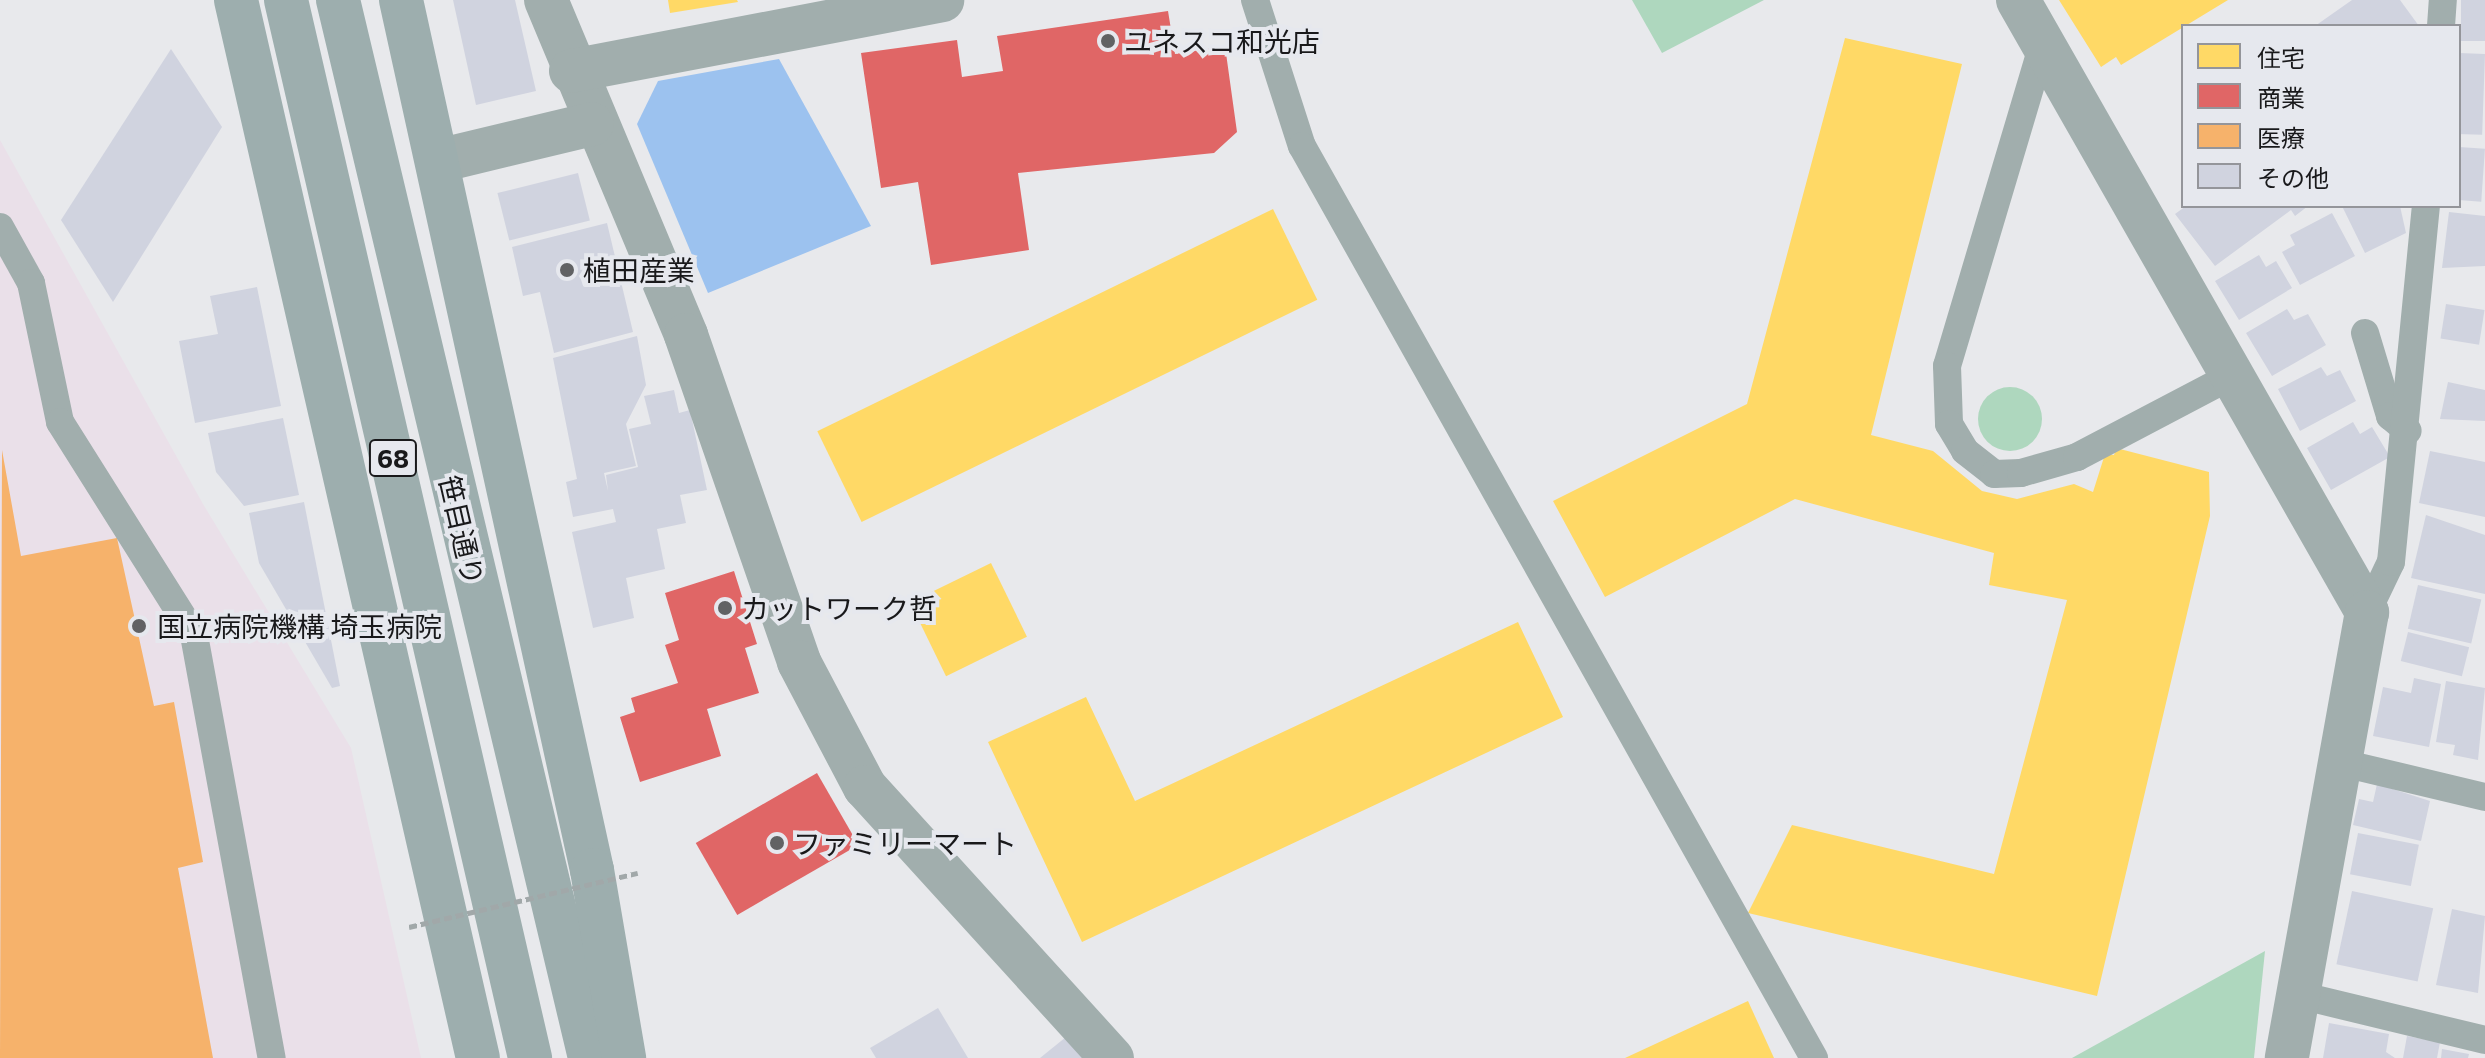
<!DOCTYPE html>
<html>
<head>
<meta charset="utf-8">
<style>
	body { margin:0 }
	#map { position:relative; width:2485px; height:1058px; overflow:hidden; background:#e8e9ec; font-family:Commissioner,"Noto Sans JP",sans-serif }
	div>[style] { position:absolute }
	.medical>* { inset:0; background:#eae0e9 }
	.green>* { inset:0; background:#aed7be }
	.round { border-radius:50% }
	.water>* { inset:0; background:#9cc2ef }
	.homes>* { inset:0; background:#ffd966; transform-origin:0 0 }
	.shops>* { inset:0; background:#e06666; transform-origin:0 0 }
	.health>* { inset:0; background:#f6b26b }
	.building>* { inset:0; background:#d0d3df; transform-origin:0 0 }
	.lane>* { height:28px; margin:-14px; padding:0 14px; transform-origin:14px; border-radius:14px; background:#a1aead }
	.street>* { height:44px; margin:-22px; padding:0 22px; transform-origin:22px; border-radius:22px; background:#a1aead }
	.primary>* { height:44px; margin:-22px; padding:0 22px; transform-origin:22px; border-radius:22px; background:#9daeae }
	.path-bridge>* { height:5px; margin-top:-2.5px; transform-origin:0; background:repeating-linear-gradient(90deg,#a1a8a9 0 8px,transparent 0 12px) }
	.dots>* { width:22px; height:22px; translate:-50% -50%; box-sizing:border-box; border:4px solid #e6e8ee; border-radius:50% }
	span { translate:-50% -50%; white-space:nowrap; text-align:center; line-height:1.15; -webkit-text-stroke:8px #e6e8ee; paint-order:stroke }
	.shield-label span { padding:2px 6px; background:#e6e8ee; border:2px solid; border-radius:6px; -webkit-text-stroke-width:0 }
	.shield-label { font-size:26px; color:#19191b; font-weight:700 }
	.poi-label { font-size:28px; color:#19191b }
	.left { translate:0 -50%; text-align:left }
	.street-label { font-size:28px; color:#19191b }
	.legend { position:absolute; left:2181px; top:24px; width:280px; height:184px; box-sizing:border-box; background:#e6e8ee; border:2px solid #94959a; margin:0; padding:10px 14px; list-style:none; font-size:24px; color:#19191b }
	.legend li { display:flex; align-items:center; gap:16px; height:40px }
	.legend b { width:40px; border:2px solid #94959a }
</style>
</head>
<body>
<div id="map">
	<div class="medical">
		<i style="clip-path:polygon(0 140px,203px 504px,351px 748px,421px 1058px,0 1058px)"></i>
	</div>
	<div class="green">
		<i style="clip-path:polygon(1632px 0,1764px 0,1662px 53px)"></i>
		<i class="round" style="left:1978px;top:387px;width:64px;height:64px"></i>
		<i style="clip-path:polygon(2265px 951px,2254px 1058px,2072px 1058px)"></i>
	</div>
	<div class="water">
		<i style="clip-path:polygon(779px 59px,871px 226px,708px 293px,637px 124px,658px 81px)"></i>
	</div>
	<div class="homes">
		<i style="clip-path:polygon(668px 0,737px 0,738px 2px,670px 13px)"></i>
		<i style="clip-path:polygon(2059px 0,2228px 0,2121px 65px,2116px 57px,2101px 67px)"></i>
		<i style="clip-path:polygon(1845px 38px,1962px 64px,1871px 435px,1933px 451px,1982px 491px,2017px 499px,2074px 484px,2093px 492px,2105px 454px,2114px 455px,2116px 448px,2209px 472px,2210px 516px,2097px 996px,1748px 913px,1792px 825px,1994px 874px,2067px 600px,1989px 585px,1994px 553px,1795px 499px,1605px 597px,1553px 501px,1747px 404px)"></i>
		<i style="left:1273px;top:209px;width:101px;height:507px;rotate:64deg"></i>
		<i style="left:991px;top:563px;width:82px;height:90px;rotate:64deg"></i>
		<i style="clip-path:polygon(1518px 622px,1563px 717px,1082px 942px,988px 742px,1086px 697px,1135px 801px)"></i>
		<i style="clip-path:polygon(1748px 1001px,1774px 1058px,1625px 1058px)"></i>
	</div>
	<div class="shops">
		<i style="clip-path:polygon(1168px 11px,1175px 54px,1225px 46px,1237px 132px,1214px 153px,1018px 173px,1029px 250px,931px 265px,918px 182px,881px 188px,861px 53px,957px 40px,962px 77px,1003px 71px,997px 36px)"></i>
		<i style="clip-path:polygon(734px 571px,757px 644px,745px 648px,759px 693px,707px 709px,721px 756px,640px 782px,620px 717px,635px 712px,631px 698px,678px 683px,665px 645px,679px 640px,665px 593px)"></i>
		<i style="left:817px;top:773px;width:83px;height:140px;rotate:60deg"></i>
	</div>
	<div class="health">
		<i style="clip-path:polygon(2px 450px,21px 556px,117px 538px,154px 706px,174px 702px,203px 862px,178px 868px,213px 1058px,0 1058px)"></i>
	</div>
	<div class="building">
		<i style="clip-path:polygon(453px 0,515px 0,536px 91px,476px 105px)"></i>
		<i style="clip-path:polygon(2352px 0,2400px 0,2419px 26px,2315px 26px)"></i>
		<i style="left:2461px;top:0;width:24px;height:41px"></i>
		<i style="clip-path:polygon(171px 49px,222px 127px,113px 302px,61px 220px)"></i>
		<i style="left:2459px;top:53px;width:26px;height:81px;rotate:2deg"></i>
		<i style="left:2459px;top:147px;width:26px;height:53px;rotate:4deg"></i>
		<i style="left:578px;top:173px;width:49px;height:83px;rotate:76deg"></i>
		<i style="clip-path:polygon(2186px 206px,2308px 206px,2295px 216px,2291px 210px,2215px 266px,2175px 214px)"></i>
		<i style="clip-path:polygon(2342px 206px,2400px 206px,2406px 233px,2365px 253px)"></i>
		<i style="clip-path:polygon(2449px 212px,2485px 216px,2485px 266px,2442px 268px)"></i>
		<i style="clip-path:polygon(2332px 213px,2355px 256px,2300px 285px,2282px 252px,2295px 245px,2290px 235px)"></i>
		<i style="clip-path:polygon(607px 223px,633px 332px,554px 353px,540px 292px,523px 296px,512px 247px)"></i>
		<i style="clip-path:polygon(2259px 255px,2266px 267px,2276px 261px,2292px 288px,2239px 320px,2215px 281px)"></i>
		<i style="clip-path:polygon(257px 287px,281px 406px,195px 423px,179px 341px,218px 334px,210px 296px)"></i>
		<i style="left:2446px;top:304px;width:39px;height:35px;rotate:9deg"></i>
		<i style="clip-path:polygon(2287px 309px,2294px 320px,2308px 314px,2326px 345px,2272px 376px,2246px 333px)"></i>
		<i style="clip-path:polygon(637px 336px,646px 385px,626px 424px,636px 466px,604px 473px,608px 491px,606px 475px,638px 467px,629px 429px,651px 424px,644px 396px,674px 390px,679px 413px,690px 410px,707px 490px,680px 495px,686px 523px,657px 529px,665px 569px,626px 578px,634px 618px,593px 628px,572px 532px,616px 522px,613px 509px,573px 517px,566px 482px,577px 479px,553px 358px)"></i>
		<i style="clip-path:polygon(2321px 367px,2327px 376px,2340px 370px,2356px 401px,2300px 431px,2278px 389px)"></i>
		<i style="clip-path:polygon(2448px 382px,2485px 390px,2485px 421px,2440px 419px)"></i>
		<i style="clip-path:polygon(283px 418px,299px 495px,244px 506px,216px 472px,208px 433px)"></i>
		<i style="clip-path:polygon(2353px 422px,2360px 434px,2372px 427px,2390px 457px,2331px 490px,2307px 448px)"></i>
		<i style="clip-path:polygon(2430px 451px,2485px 462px,2485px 517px,2419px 503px)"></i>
		<i style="clip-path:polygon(304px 502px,340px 686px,332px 688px,259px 563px,249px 513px)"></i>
		<i style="clip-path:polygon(2426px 515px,2485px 535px,2485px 594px,2411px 578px)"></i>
		<i style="left:2418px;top:585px;width:65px;height:45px;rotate:13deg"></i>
		<i style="left:2408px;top:632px;width:63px;height:30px;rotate:14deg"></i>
		<i style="clip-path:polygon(2414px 678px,2441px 684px,2429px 747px,2373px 736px,2383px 687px,2411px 693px)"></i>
		<i style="clip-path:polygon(2446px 681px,2485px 688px,2478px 760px,2453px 755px,2455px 745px,2436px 742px)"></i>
		<i style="clip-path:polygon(2377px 784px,2430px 801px,2421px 841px,2353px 825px,2359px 799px,2373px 802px)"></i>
		<i style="left:2358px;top:833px;width:62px;height:42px;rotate:11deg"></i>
		<i style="left:2352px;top:891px;width:83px;height:75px;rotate:12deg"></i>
		<i style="clip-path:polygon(2452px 909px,2485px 916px,2478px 993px,2436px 985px)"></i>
		<i style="clip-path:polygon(938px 1008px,968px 1058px,876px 1058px,870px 1048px)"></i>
		<i style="clip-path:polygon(2329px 1023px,2389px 1034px,2386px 1052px,2395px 1058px,2323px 1058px)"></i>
		<i style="clip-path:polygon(2407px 1036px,2440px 1042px,2437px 1058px,2403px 1058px)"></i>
		<i style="clip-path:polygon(1066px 1037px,1083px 1058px,1040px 1058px)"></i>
		<i style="clip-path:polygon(2442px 1049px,2469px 1054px,2468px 1058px,2441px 1058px)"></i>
	</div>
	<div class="lane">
		<i style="left:1255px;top:0;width:153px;rotate:72.2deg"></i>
		<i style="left:1302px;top:146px;width:1046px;rotate:60.69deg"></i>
		<i style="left:2441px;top:26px;width:26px;rotate:-86deg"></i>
		<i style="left:2043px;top:44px;width:336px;rotate:106.6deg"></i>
		<i style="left:1947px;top:366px;width:58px;rotate:88deg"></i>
		<i style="left:1949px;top:424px;width:31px;rotate:59deg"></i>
		<i style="left:1965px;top:451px;width:37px;rotate:38deg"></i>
		<i style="left:1994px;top:474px;width:27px;rotate:-2deg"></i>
		<i style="left:2021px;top:473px;width:58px;rotate:-15.9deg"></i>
		<i style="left:2077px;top:457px;width:176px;rotate:-27.7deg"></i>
		<i style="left:0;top:227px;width:64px;rotate:61deg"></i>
		<i style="left:31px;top:283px;width:142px;rotate:78.2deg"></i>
		<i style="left:60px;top:422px;width:252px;rotate:57.8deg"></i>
		<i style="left:194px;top:635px;width:430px;rotate:79.6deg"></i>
		<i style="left:2365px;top:333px;width:87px;rotate:73.2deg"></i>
		<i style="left:2390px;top:416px;width:23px;rotate:40deg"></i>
		<i style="left:2367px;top:612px;width:55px;rotate:-64.4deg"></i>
		<i style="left:2391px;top:562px;width:358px;rotate:-84.4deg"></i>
		<i style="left:2338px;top:762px;width:151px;rotate:13.4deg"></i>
		<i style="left:2299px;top:995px;width:191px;rotate:13.6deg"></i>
	</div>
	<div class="street">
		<i style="left:546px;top:0;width:363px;rotate:67.3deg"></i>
		<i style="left:686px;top:335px;width:346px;rotate:70.9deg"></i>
		<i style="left:799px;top:662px;width:141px;rotate:62.2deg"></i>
		<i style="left:865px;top:787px;width:367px;rotate:47.7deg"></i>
		<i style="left:2018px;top:0;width:705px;rotate:60.31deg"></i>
		<i style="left:2367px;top:612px;width:453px;rotate:100.2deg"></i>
		<i style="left:571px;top:71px;width:378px;rotate:-10.8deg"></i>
		<i style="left:438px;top:161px;width:158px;rotate:-13.5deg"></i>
	</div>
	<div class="primary">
		<i style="left:236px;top:0;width:1085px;rotate:77.12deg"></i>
		<i style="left:286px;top:0;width:1086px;rotate:77.01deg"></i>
		<i style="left:338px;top:0;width:1088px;rotate:76.6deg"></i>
		<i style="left:401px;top:0;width:891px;rotate:77.62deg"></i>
		<i style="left:592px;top:870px;width:191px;rotate:80.3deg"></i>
	</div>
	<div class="path-bridge">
		<i style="left:409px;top:927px;width:235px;rotate:-13.3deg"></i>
	</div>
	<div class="dots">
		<i style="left:1108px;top:41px;background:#616264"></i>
		<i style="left:567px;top:270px;background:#616264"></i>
		<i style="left:725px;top:608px;background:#616264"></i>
		<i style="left:139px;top:626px;background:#616264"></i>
		<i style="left:777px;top:843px;background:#616264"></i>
	</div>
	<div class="shield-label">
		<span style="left:393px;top:458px">68</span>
	</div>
	<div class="poi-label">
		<span class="left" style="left:1124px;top:41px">ユネスコ和光店</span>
		<span class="left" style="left:583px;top:270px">植田産業</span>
		<span class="left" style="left:741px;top:608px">カットワーク哲</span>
		<span class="left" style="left:157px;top:626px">国立病院機構 埼玉病院</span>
		<span class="left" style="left:793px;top:843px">ファミリーマート</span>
	</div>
	<div class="street-label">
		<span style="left:462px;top:530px;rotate:77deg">笹目通り</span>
	</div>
	<ul class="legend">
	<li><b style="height:22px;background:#ffd966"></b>住宅</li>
	<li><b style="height:22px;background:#e06666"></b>商業</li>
	<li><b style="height:22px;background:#f6b26b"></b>医療</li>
	<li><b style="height:22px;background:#d0d3df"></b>その他</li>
	</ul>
</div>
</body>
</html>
